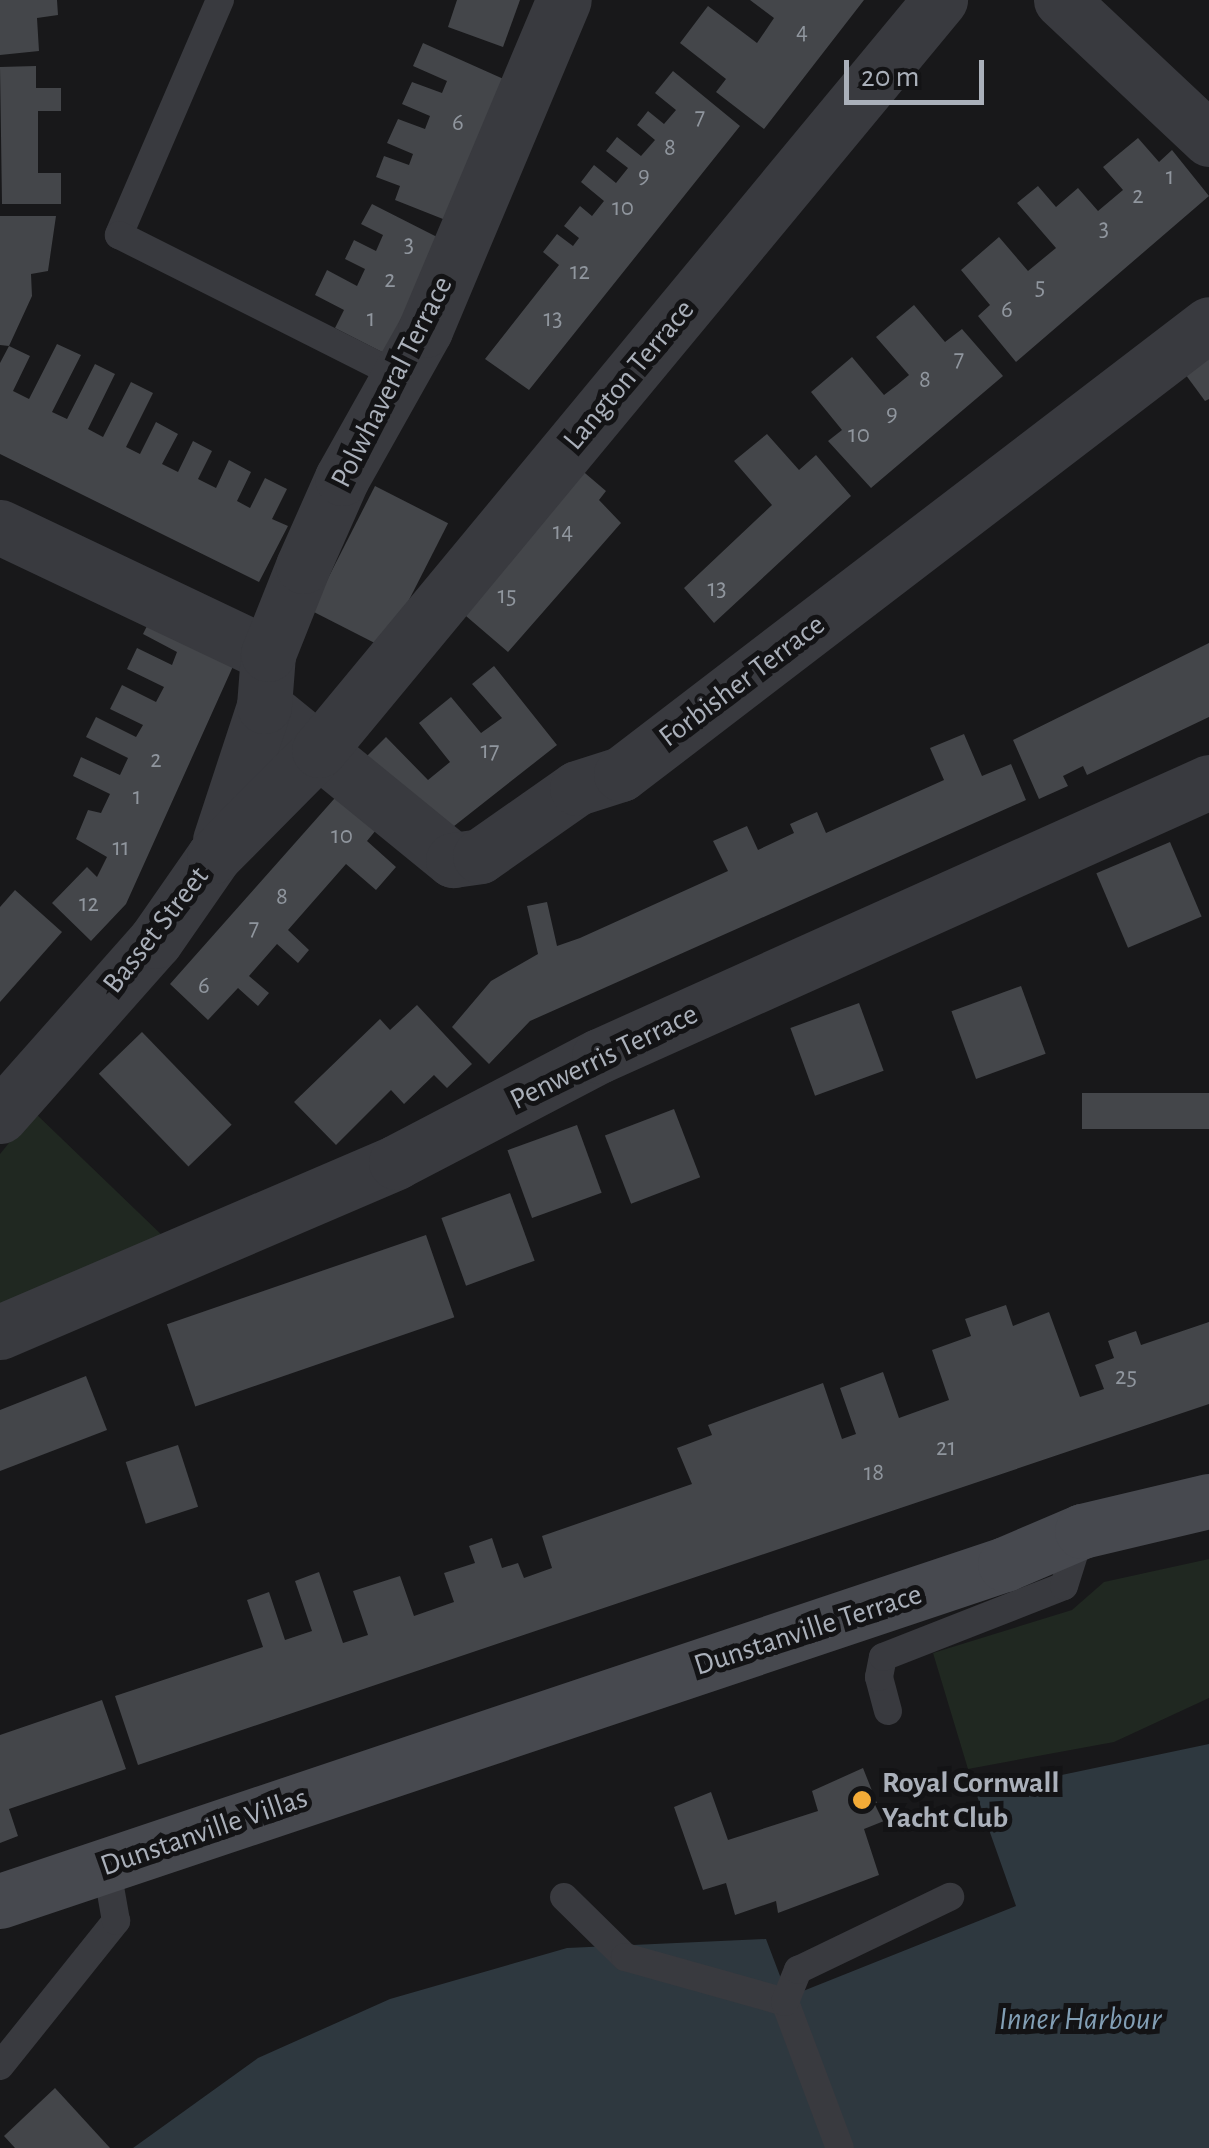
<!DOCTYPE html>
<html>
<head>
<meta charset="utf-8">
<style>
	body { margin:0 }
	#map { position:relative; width:1209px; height:2148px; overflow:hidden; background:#18181a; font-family:"Alegreya Sans",sans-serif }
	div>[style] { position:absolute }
	.green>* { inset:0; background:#202821 }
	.water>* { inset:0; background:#2e383f }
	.building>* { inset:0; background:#44464a; transform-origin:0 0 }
	.lane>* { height:28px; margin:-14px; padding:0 14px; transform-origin:14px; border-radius:14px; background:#393a3f }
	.street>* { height:55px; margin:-27.5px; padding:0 27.5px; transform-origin:27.5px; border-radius:27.5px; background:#393a3f }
	.secondary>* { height:55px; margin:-27.5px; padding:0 27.5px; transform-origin:27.5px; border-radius:27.5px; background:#47494f }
	.dots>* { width:28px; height:28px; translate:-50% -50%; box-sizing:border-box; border:5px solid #131315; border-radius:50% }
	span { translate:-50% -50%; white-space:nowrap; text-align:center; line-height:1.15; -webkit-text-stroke:10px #131315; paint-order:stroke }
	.number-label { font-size:25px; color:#90969e }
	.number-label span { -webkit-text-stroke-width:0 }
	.street-label { font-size:30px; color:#aab0ba }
	.poi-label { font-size:30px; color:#aab0ba; font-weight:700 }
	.left { translate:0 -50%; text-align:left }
	.water-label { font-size:32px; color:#829fb5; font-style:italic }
	.scale { position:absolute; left:844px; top:60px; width:140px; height:45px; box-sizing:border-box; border:5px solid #aab0ba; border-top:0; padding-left:12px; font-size:30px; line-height:35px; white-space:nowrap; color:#aab0ba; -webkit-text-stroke:8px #131315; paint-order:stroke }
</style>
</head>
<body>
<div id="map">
	<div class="green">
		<i style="clip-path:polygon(34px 1112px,166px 1239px,0 1309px,0 1154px)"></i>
		<i style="clip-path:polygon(1209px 1559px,1209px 1698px,1114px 1742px,968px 1769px,933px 1653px,1072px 1610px,1104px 1582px)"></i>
	</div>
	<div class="water">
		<i style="clip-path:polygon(1209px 1744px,1209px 2148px,133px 2148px,258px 2058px,390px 1999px,567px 1948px,766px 1939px,788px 1997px,1016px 1906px,976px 1793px)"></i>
	</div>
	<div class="building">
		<i style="clip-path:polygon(0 0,57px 0,58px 15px,37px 18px,39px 51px,0 55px)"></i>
		<i style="clip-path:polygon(457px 0,520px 0,503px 47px,448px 27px)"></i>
		<i style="clip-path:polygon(750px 0,864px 0,764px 129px,716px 92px,726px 79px,680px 43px,708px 6px,757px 43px,774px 18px)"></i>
		<i style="clip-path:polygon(423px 43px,508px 81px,448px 221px,395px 200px,400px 186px,376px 177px,384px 156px,409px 165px,413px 154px,387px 143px,398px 119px,425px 129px,430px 116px,402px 104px,412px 82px,442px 93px,447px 81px,413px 66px)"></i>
		<i style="clip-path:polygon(36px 66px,36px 88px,61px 88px,61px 111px,38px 111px,38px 173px,61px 173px,61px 204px,2px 204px,0 67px)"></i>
		<i style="clip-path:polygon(673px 71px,740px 126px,529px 390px,485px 359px,559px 265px,543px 252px,557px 234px,573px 246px,579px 238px,564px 226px,580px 206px,592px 216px,604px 201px,581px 182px,594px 165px,616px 183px,628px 168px,606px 151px,617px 137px,641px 156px,655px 140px,637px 125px,648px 111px,664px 124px,676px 110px,655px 93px)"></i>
		<i style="clip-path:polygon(1138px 138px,1159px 162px,1172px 150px,1209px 196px,1016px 362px,978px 316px,990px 305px,961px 270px,999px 237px,1028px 271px,1056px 248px,1017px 203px,1038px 186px,1056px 207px,1078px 188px,1098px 211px,1123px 190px,1103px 167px)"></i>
		<i style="clip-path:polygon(372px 204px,441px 239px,384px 353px,335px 328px,344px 310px,315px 295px,327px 270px,357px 286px,365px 269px,345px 259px,354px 240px,376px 251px,383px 235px,361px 224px)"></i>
		<i style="clip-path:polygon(0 216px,56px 216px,48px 271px,31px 274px,32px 296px,9px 346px,0 345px)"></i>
		<i style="clip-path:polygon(914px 305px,945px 342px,962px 329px,1003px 376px,871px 488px,828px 441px,842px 430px,811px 392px,852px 357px,884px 395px,897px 385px,909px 375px,876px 337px)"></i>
		<i style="clip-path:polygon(1209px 340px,1209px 399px,1205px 401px,1177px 363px)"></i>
		<i style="clip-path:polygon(57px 344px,81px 355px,52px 412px,67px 419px,95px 364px,115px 374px,88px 429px,103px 437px,131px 382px,153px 393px,126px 447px,140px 454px,156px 422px,178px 434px,162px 464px,178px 472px,193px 441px,212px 451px,198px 479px,216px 488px,229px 460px,251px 472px,237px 501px,250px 508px,265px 478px,287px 489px,272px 519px,288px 526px,259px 582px,0 454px,0 363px,9px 346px,30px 356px,13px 391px,29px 399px)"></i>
		<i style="clip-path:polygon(767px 434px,799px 470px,816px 455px,851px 496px,714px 623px,684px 588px,772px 505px,734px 461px)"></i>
		<i style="clip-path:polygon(572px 462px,606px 491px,599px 500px,621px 523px,508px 652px,452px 604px)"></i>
		<i style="left:375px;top:486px;width:82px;height:140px;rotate:27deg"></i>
		<i style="clip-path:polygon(154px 612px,239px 653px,126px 904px,91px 941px,52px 903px,87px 867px,97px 877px,107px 857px,76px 839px,88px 810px,101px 813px,110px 794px,73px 776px,81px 757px,120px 775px,128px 758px,86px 737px,96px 717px,136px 737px,143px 725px,110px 709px,122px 685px,156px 702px,164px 687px,127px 669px,137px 648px,172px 665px,177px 652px,143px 634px)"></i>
		<i style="clip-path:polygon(1209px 643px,1209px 717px,1087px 775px,1083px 766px,1063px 776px,1068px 786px,1039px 799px,1013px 740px)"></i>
		<i style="clip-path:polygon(494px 666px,557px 745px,444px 834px,361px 762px,386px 737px,428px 780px,450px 762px,419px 723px,451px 697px,481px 733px,502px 718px,472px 684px)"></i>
		<i style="clip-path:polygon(964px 734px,982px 776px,1011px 764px,1026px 800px,530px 1021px,489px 1064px,452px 1027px,491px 981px,538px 954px,527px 906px,547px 902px,557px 946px,580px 938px,728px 871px,713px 841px,747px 826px,758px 850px,794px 833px,790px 824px,817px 812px,826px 833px,944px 780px,930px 748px)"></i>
		<i style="clip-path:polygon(342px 790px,381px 824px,367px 841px,396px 867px,376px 890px,346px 864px,288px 930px,309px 950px,298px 963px,277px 944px,249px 976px,269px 993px,258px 1006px,238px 988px,208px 1020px,170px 984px)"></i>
		<i style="left:1170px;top:842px;width:81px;height:80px;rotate:67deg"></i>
		<i style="clip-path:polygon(15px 890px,62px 932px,0 1002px,0 907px)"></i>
		<i style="left:1021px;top:986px;width:72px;height:74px;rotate:70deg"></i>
		<i style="left:859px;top:1003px;width:72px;height:73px;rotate:70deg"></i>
		<i style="clip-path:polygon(417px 1005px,472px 1064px,447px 1088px,434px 1075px,404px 1104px,391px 1090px,336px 1145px,294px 1102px,380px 1019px,390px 1030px)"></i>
		<i style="left:142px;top:1032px;width:129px;height:60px;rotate:46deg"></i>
		<i style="left:1209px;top:1093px;width:36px;height:127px;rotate:90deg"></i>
		<i style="left:674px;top:1109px;width:73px;height:74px;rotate:69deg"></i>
		<i style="left:577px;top:1125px;width:72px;height:74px;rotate:70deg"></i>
		<i style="left:510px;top:1193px;width:72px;height:73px;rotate:70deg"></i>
		<i style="left:426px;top:1235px;width:87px;height:274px;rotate:71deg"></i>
		<i style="clip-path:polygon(1006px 1305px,1013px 1326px,1049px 1312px,1080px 1397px,1104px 1389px,1095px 1365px,1114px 1358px,1108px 1341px,1136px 1331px,1141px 1345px,1209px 1322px,1209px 1404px,138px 1765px,115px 1696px,263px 1647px,247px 1600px,269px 1592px,285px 1640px,312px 1631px,295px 1581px,319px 1572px,343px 1643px,368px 1635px,353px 1591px,400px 1576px,414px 1616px,454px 1602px,444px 1573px,475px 1563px,469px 1546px,492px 1538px,502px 1568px,518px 1563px,524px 1578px,552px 1568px,542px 1536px,692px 1484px,677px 1448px,712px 1435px,708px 1425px,823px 1383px,842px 1439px,856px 1434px,840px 1388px,883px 1372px,899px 1418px,949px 1400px,932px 1350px,971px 1336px,965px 1319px)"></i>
		<i style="clip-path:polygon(86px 1376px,107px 1430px,0 1471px,0 1410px)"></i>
		<i style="left:178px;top:1445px;width:65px;height:55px;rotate:72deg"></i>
		<i style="clip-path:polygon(102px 1700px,126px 1769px,9px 1809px,18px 1836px,0 1843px,0 1735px)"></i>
		<i style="clip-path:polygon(863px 1768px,884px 1821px,864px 1829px,879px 1875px,778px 1913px,776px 1901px,735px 1915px,726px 1883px,703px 1890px,674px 1807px,711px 1792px,728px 1840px,818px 1811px,812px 1791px)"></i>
		<i style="clip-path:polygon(55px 2088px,110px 2148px,15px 2148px,4px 2136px)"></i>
	</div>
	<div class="lane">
		<i style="left:220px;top:0;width:256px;rotate:113.3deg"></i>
		<i style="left:119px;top:235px;width:313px;rotate:26.7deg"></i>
		<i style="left:888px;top:1711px;width:35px;rotate:-105deg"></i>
		<i style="left:879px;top:1677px;width:20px;rotate:-79deg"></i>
		<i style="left:883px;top:1657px;width:194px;rotate:-21.4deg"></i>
		<i style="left:1064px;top:1586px;width:57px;rotate:-72.5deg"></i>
		<i style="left:564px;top:1897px;width:86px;rotate:44.5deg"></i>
		<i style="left:625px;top:1957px;width:166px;rotate:15.7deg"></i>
		<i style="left:785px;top:2002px;width:156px;rotate:69.4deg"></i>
		<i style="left:785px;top:2002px;width:35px;rotate:-68deg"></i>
		<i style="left:798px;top:1970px;width:169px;rotate:-25.7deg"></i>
		<i style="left:0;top:2066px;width:186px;rotate:-51.3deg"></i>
		<i style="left:116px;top:1921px;width:58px;rotate:-100deg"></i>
	</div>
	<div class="street">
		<i style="left:1061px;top:0;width:203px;rotate:43.2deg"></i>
		<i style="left:0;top:527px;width:297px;rotate:25.4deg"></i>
		<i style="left:264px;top:706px;width:244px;rotate:39.2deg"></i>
		<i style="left:453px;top:860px;width:27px;rotate:-8deg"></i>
		<i style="left:480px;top:856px;width:118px;rotate:-35deg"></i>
		<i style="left:577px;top:788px;width:46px;rotate:-17.7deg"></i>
		<i style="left:621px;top:774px;width:740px;rotate:-37.43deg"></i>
		<i style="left:220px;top:840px;width:141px;rotate:-71.8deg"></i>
		<i style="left:264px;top:706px;width:52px;rotate:-85.6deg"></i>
		<i style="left:268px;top:654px;width:95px;rotate:-68.3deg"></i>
		<i style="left:303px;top:566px;width:96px;rotate:-66.1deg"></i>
		<i style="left:342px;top:478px;width:170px;rotate:-60.7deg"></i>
		<i style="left:425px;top:330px;width:358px;rotate:-67.2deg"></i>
		<i style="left:0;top:1116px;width:234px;rotate:-48.5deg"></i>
		<i style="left:155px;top:941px;width:103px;rotate:-55.2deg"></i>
		<i style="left:214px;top:856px;width:149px;rotate:-45.3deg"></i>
		<i style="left:319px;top:750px;width:974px;rotate:-50.38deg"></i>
		<i style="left:0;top:1332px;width:431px;rotate:-23.2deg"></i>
		<i style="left:396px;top:1162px;width:229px;rotate:-27.6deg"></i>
		<i style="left:599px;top:1056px;width:669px;rotate:-24.19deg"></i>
	</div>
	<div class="secondary">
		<i style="left:0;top:1901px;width:1060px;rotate:-18.54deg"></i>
		<i style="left:1005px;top:1564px;width:84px;rotate:-23.2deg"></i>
		<i style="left:1082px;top:1531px;width:130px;rotate:-13.3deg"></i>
	</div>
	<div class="dots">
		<i style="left:862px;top:1800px;background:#f3ab37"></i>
	</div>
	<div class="number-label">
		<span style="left:802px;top:32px">4</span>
		<span style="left:700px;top:117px">7</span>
		<span style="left:458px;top:123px">6</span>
		<span style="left:670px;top:148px">8</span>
		<span style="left:644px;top:176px">9</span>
		<span style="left:1170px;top:177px">1</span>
		<span style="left:1138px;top:196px">2</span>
		<span style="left:623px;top:208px">10</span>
		<span style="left:1104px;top:229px">3</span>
		<span style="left:409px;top:245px">3</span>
		<span style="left:580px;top:272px">12</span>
		<span style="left:390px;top:280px">2</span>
		<span style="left:1040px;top:287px">5</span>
		<span style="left:1007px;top:310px">6</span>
		<span style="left:371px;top:319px">1</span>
		<span style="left:553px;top:319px">13</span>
		<span style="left:959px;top:359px">7</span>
		<span style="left:925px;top:380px">8</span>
		<span style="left:892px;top:414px">9</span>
		<span style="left:859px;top:435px">10</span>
		<span style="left:563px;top:532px">14</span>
		<span style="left:717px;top:589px">13</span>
		<span style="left:507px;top:596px">15</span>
		<span style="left:490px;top:751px">17</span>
		<span style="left:156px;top:760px">2</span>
		<span style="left:137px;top:797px">1</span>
		<span style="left:342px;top:836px">10</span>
		<span style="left:121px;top:848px">11</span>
		<span style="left:282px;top:897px">8</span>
		<span style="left:89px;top:904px">12</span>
		<span style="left:254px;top:928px">7</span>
		<span style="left:204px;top:986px">6</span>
		<span style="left:1126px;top:1377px">25</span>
		<span style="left:946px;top:1448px">21</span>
		<span style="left:874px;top:1473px">18</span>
	</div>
	<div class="street-label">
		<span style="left:629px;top:375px;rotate:-50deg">Langton Terrace</span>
		<span style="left:392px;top:382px;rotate:-63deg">Polwhaveral Terrace</span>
		<span style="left:742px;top:681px;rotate:-37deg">Forbisher Terrace</span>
		<span style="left:156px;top:930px;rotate:-52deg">Basset Street</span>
		<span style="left:604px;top:1057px;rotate:-26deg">Penwerris Terrace</span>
		<span style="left:808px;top:1630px;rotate:-18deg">Dunstanville Terrace</span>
		<span style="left:204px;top:1832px;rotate:-19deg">Dunstanville Villas</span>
	</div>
	<div class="poi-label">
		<span class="left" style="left:882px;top:1800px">Royal Cornwall<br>Yacht Club</span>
	</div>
	<div class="water-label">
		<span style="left:1080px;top:2019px">Inner Harbour</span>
	</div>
	<div class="scale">20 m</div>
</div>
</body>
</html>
